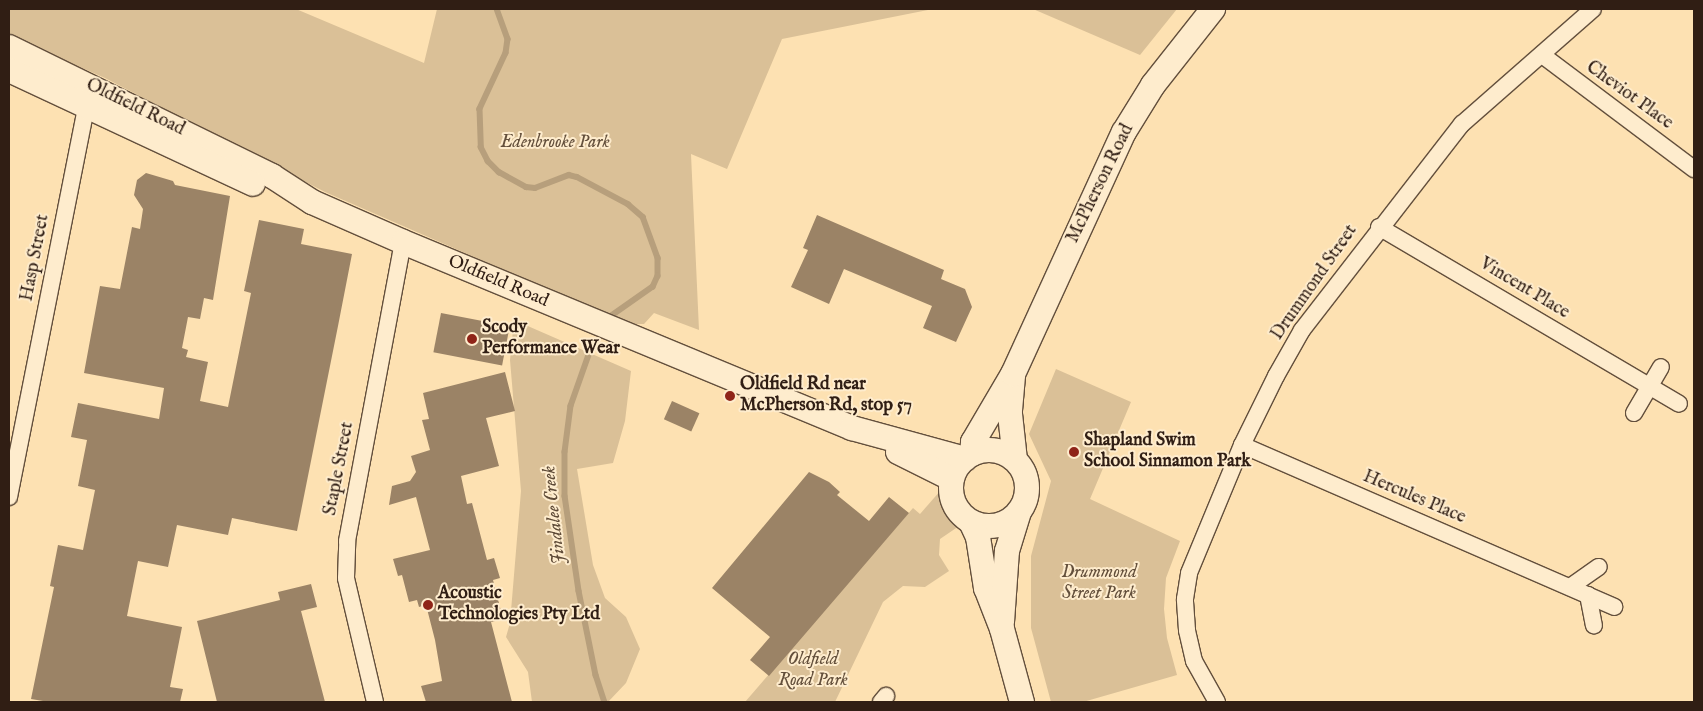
<!DOCTYPE html>
<html>
<head>
<meta charset="utf-8">
<style>
	body { margin:0 }
	#map { position:relative; width:1703px; height:711px; overflow:hidden; background:#fde1b2; font-family:"IM FELL English",serif }
	div>[style] { position:absolute }
	.green>* { inset:0; background:#dac097 }
	.stream>* { height:5.5px; margin:-2.75px; padding:0 2.75px; transform-origin:2.75px; border-radius:2.75px; background:#b79f7c }
	.building>* { inset:0; background:#9b8366; transform-origin:0 0 }
	.roads { filter:drop-shadow(1px 0 #634f3c) drop-shadow(-1px 0 #634f3c) drop-shadow(0 1px #634f3c) drop-shadow(0 -1px #634f3c) }
	.street>* { height:16px; margin:-8px; padding:0 8px; transform-origin:8px; border-radius:8px; background:#feeccd }
	.secondary>* { height:24px; margin:-12px; padding:0 12px; transform-origin:12px; border-radius:12px; background:#feeccd }
	.secondary>.ring { margin:-12px; padding:0; box-sizing:content-box; background:none; border:24px solid #feeccd; border-radius:50% }
	.dots>* { width:14px; height:14px; translate:-50% -50%; box-sizing:border-box; border:2px solid #feeccd; border-radius:50% }
	span { translate:-50% -50%; white-space:nowrap; text-align:center; line-height:1.15; -webkit-text-stroke:4px #feeccd; paint-order:stroke }
	.street-label { font-size:18px; color:#301e14 }
	.park-label { font-size:18px; color:#634f3b; font-style:italic }
	.poi-label { font-size:18px; color:#301e14; font-weight:700 }
	.left { translate:0 -50%; text-align:left }
	.water-label { font-size:19px; color:#5f4b38; font-style:italic }
	.frame { position:absolute; inset:0; border:10px solid #301e14; pointer-events:none }
</style>
</head>
<body>
<div id="map">
	<div class="green">
		<i style="clip-path:polygon(9px 9px,296px 9px,424px 63px,437px 9px,933px 9px,782px 39px,727px 169px,691px 154px,699px 330px,654px 313px,644px 324px,628px 324px,325px 192px,105px 78px,9px 36px)"></i>
		<i style="clip-path:polygon(1033px 9px,1177px 9px,1140px 55px)"></i>
		<i style="clip-path:polygon(514px 320px,631px 371px,625px 421px,613px 463px,577px 469px,593px 565px,605px 598px,626px 617px,640px 649px,626px 683px,608px 702px,532px 702px,528px 672px,506px 637px,510px 623px,521px 491px,510px 360px)"></i>
		<i style="clip-path:polygon(1056px 369px,1131px 402px,1090px 499px,1180px 541px,1166px 578px,1164px 609px,1167px 638px,1177px 675px,1083px 702px,1051px 702px,1031px 628px,1031px 556px,1051px 481px,1029px 434px)"></i>
		<i style="clip-path:polygon(941px 490px,965px 522px,940px 539px,939px 555px,949px 571px,925px 587px,903px 586px,883px 602px,835px 702px,745px 702px,913px 508px,920px 514px)"></i>
	</div>
	<div class="stream">
		<i style="left:497px;top:9px;width:32px;rotate:70deg"></i>
		<i style="left:508px;top:39px;width:14px;rotate:98deg"></i>
		<i style="left:506px;top:53px;width:62px;rotate:114.9deg"></i>
		<i style="left:480px;top:109px;width:38px;rotate:88deg"></i>
		<i style="left:481px;top:147px;width:16px;rotate:63deg"></i>
		<i style="left:488px;top:161px;width:16px;rotate:45deg"></i>
		<i style="left:499px;top:172px;width:31px;rotate:29deg"></i>
		<i style="left:526px;top:187px;width:9px;rotate:6deg"></i>
		<i style="left:535px;top:188px;width:36px;rotate:-21deg"></i>
		<i style="left:569px;top:175px;width:8px;rotate:14deg"></i>
		<i style="left:577px;top:177px;width:58px;rotate:27.9deg"></i>
		<i style="left:628px;top:204px;width:20px;rotate:41deg"></i>
		<i style="left:643px;top:217px;width:44px;rotate:69.9deg"></i>
		<i style="left:658px;top:258px;width:18px;rotate:90deg"></i>
		<i style="left:658px;top:276px;width:12px;rotate:114deg"></i>
		<i style="left:653px;top:287px;width:49px;rotate:145deg"></i>
		<i style="left:589px;top:355px;width:54px;rotate:109.4deg"></i>
		<i style="left:571px;top:406px;width:46px;rotate:97.4deg"></i>
		<i style="left:565px;top:452px;width:44px;rotate:90deg"></i>
		<i style="left:565px;top:496px;width:96px;rotate:81.6deg"></i>
		<i style="left:579px;top:591px;width:86px;rotate:78.6deg"></i>
		<i style="left:596px;top:675px;width:28px;rotate:72deg"></i>
	</div>
	<div class="building">
		<i style="clip-path:polygon(146px 173px,173px 181px,175px 185px,230px 196px,213px 300px,204px 298px,200px 319px,188px 317px,182px 348px,188px 350px,186px 357px,208px 362px,200px 401px,228px 407px,251px 293px,244px 291px,259px 220px,304px 229px,301px 244px,352px 254px,338px 326px,297px 531px,232px 518px,228px 535px,177px 525px,168px 567px,138px 561px,127px 616px,182px 627px,170px 687px,183px 689px,180px 702px,49px 702px,31px 699px,54px 587px,50px 586px,51px 581px,58px 545px,83px 550px,95px 490px,78px 486px,87px 440px,71px 437px,78px 403px,159px 419px,164px 388px,84px 373px,100px 286px,120px 289px,132px 227px,140px 229px,143px 209px,134px 195px,137px 180px)"></i>
		<i style="clip-path:polygon(817px 215px,944px 270px,941px 279px,965px 289px,972px 307px,956px 342px,923px 328px,932px 306px,844px 269px,829px 304px,791px 287px,808px 250px,803px 248px)"></i>
		<i style="left:441px;top:313px;width:70px;height:40px;rotate:11deg"></i>
		<i style="clip-path:polygon(505px 372px,515px 411px,486px 418px,499px 466px,461px 476px,467px 504px,472px 503px,487px 560px,494px 558px,500px 578px,493px 580px,503px 619px,491px 622px,512px 702px,426px 702px,421px 686px,442px 681px,435px 640px,426px 605px,419px 607px,417px 600px,409px 602px,402px 575px,398px 576px,393px 559px,430px 550px,416px 497px,389px 505px,392px 486px,410px 481px,416px 472px,411px 456px,430px 450px,422px 420px,429px 419px,423px 393px)"></i>
		<i style="left:672px;top:401px;width:30px;height:20px;rotate:24deg"></i>
		<i style="clip-path:polygon(809px 472px,829px 482px,840px 492px,837px 495px,869px 521px,889px 497px,909px 513px,769px 676px,750px 660px,770px 637px,712px 588px)"></i>
		<i style="clip-path:polygon(311px 584px,317px 607px,301px 611px,325px 702px,217px 702px,197px 621px,280px 600px,278px 592px)"></i>
	</div>
	<div class="roads">
		<div class="street">
			<i style="left:1542px;top:55px;width:190px;rotate:36.9deg"></i>
			<i style="left:1379px;top:227px;width:348px;rotate:30.5deg"></i>
			<i style="left:1634px;top:413px;width:53px;rotate:-59.6deg"></i>
			<i style="left:1242px;top:445px;width:406px;rotate:23.5deg"></i>
			<i style="left:9px;top:497px;width:408px;rotate:-78.8deg"></i>
			<i style="left:1570px;top:587px;width:35px;rotate:-35deg"></i>
			<i style="left:1588px;top:595px;width:31px;rotate:79deg"></i>
			<i style="left:375px;top:702px;width:127px;rotate:-103.2deg"></i>
			<i style="left:346px;top:578px;width:37px;rotate:-88deg"></i>
			<i style="left:347px;top:541px;width:304px;rotate:-79.4deg"></i>
			<i style="left:881px;top:702px;width:8px;rotate:-50deg"></i>
			<i style="left:1217px;top:702px;width:47px;rotate:-119.3deg"></i>
			<i style="left:1194px;top:661px;width:32px;rotate:-103deg"></i>
			<i style="left:1187px;top:630px;width:31px;rotate:-94deg"></i>
			<i style="left:1185px;top:599px;width:26px;rotate:-81deg"></i>
			<i style="left:1189px;top:573px;width:139px;rotate:-67.5deg"></i>
			<i style="left:1242px;top:445px;width:77px;rotate:-63.8deg"></i>
			<i style="left:1276px;top:376px;width:53px;rotate:-60.5deg"></i>
			<i style="left:1302px;top:330px;width:261px;rotate:-52.2deg"></i>
			<i style="left:1462px;top:124px;width:174px;rotate:-41.3deg"></i>
		</div>
		<div class="secondary">
			<i style="left:9px;top:47px;width:293px;rotate:26.1deg"></i>
			<i style="left:272px;top:176px;width:48px;rotate:33deg"></i>
			<i style="left:312px;top:202px;width:99px;rotate:23.7deg"></i>
			<i style="left:403px;top:242px;width:486px;rotate:22.5deg"></i>
			<i style="left:852px;top:428px;width:117px;rotate:15.3deg"></i>
			<i style="left:9px;top:70px;width:269px;rotate:25deg"></i>
			<i style="left:1013px;top:376px;width:38px;rotate:95deg"></i>
			<i style="left:1010px;top:414px;width:46px;rotate:83.8deg"></i>
			<i class="ring" style="left:951px;top:450px;width:52px;height:52px"></i>
			<i style="left:898px;top:452px;width:60px;rotate:26.6deg"></i>
			<i style="left:972px;top:454px;width:12px;rotate:-85deg"></i>
			<i style="left:973px;top:442px;width:79px;rotate:-59.5deg"></i>
			<i style="left:1013px;top:374px;width:266px;rotate:-65.4deg"></i>
			<i style="left:1124px;top:132px;width:55px;rotate:-58.3deg"></i>
			<i style="left:1153px;top:85px;width:97px;rotate:-51.7deg"></i>
			<i style="left:971px;top:522px;width:17px;rotate:65deg"></i>
			<i style="left:978px;top:537px;width:52px;rotate:81.1deg"></i>
			<i style="left:986px;top:588px;width:44px;rotate:68.7deg"></i>
			<i style="left:1002px;top:629px;width:76px;rotate:74.7deg"></i>
			<i style="left:1002px;top:622px;width:71px;rotate:-86deg"></i>
			<i style="left:1007px;top:551px;width:41px;rotate:-72.9deg"></i>
		</div>
	</div>
	<div class="dots">
		<i style="left:472px;top:339px;background:#8f2418"></i>
		<i style="left:730px;top:396px;background:#8f2418"></i>
		<i style="left:1074px;top:452px;background:#8f2418"></i>
		<i style="left:428px;top:605px;background:#8f2418"></i>
	</div>
	<div class="street-label">
		<span style="left:1629px;top:96px;rotate:36deg">Cheviot Place</span>
		<span style="left:135px;top:108px;rotate:26deg">Oldfield Road</span>
		<span style="left:1101px;top:184px;rotate:-64deg">McPherson Road</span>
		<span style="left:36px;top:258px;rotate:-79deg">Hasp Street</span>
		<span style="left:498px;top:282px;rotate:23deg">Oldfield Road</span>
		<span style="left:1315px;top:283px;rotate:-55deg">Drummond Street</span>
		<span style="left:1524px;top:289px;rotate:31deg">Vincent Place</span>
		<span style="left:340px;top:469px;rotate:-79deg">Staple Street</span>
		<span style="left:1414px;top:498px;rotate:23deg">Hercules Place</span>
	</div>
	<div class="park-label">
		<span style="left:555px;top:143px">Edenbrooke Park</span>
		<span style="left:1099px;top:584px">Drummond<br>Street Park</span>
		<span style="left:813px;top:671px">Oldfield<br>Road Park</span>
	</div>
	<div class="poi-label">
		<span class="left" style="left:482px;top:339px">Scody<br>Performance Wear</span>
		<span class="left" style="left:740px;top:396px">Oldfield Rd near<br>McPherson Rd, stop 57</span>
		<span class="left" style="left:1084px;top:452px">Shapland Swim<br>School Sinnamon Park</span>
		<span class="left" style="left:438px;top:605px">Acoustic<br>Technologies Pty Ltd</span>
	</div>
	<div class="water-label">
		<span style="left:555px;top:515px;rotate:-96deg">Jindalee Creek</span>
	</div>
	<div class="frame"></div>
</div>
</body>
</html>
